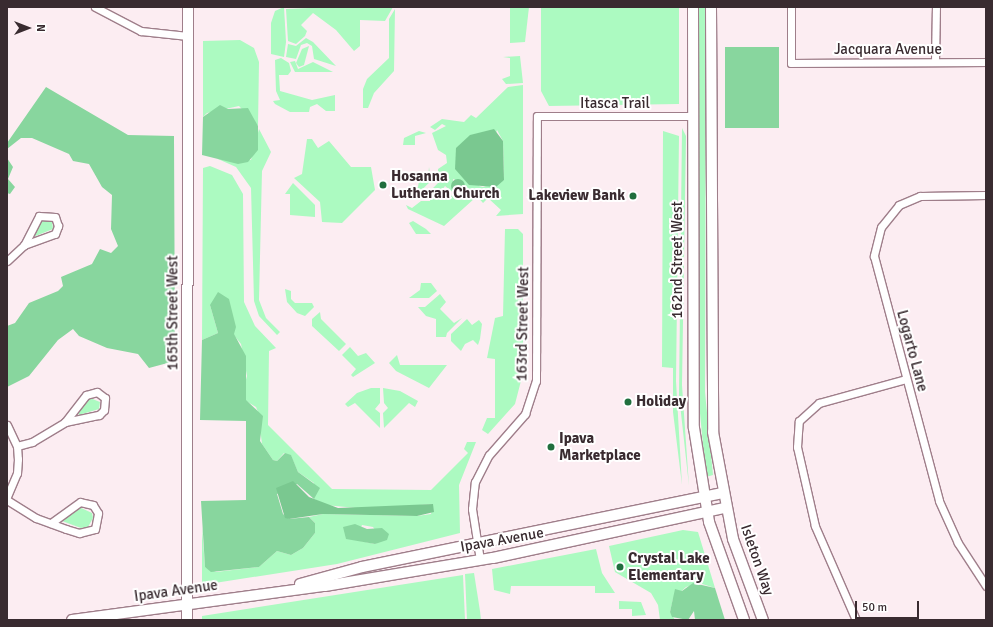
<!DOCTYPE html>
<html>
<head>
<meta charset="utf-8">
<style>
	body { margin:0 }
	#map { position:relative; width:993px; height:627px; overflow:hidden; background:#fcedf2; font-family:Signika,sans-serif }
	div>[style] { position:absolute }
	.green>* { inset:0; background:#acfac1 }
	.forest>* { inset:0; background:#88d69e; transform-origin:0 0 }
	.water>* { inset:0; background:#7ac890 }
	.round { border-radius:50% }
	.roads { filter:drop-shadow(1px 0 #9f7e8a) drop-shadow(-1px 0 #9f7e8a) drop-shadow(0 1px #9f7e8a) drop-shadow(0 -1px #9f7e8a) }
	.street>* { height:7px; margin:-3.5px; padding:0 3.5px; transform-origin:3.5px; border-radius:3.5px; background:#fff }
	.secondary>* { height:10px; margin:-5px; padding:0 5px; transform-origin:5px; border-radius:5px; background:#fff }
	.dots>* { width:11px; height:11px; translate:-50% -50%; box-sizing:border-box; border:2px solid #fff; border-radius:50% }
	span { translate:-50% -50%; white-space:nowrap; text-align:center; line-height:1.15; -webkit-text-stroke:4px #fff; paint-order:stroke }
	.street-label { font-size:15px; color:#392b30 }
	.poi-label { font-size:15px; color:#392b30; font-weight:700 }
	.left { translate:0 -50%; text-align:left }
	.right { translate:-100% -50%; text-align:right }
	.frame { position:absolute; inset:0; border:8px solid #392b30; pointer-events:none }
	.north { position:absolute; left:8px; top:8px; width:40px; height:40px; -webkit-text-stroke:3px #fff; paint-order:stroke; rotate:90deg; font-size:11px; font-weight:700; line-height:16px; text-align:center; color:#392b30 }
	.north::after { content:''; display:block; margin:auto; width:14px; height:18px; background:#392b30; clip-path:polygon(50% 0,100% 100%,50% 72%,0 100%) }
	.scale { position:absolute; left:855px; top:601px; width:64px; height:18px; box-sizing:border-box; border:2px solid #392b30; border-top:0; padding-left:5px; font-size:12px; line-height:14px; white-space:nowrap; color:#392b30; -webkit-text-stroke:3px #fff; paint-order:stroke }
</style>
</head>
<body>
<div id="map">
	<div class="green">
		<i style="clip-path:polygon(284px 7px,286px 42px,284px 57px,271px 54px,271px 23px,275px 11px)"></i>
		<i style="clip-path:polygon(333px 7px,393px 7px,385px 21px,360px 20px,360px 46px,354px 51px,336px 30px,313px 13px,301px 25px,307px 31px,305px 36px,296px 44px,288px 41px,286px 9px)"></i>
		<i style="clip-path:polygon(510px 7px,529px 7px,525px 42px,510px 43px)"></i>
		<i style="clip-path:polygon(541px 7px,679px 7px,679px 104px,549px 106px,541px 91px)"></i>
		<i style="clip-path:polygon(699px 7px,706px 7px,705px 392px,713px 475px,706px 477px,698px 392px)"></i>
		<i style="clip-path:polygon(395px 9px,394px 71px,374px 93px,368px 108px,363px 108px,363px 89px,367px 79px,389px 58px,389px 19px)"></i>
		<i style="clip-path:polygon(306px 38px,313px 42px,336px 66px,314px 59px,312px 46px,307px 43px,301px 45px,296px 59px,286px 57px,288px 44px,296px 46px)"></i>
		<i style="clip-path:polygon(240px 40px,254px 48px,259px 62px,258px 126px,239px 106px,207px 113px,203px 117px,203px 41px)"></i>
		<i style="clip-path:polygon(309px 46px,304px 65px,299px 67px,296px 63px,302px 49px)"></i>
		<i style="clip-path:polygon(520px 56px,523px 83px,506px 84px,502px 79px,510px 76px,510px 58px,503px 57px)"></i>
		<i style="clip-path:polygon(281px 58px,289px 63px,291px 71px,288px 75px,279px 75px,280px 91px,312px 100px,335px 95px,335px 111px,326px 111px,317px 104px,310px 107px,309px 112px,290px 112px,275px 104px,273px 101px,280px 100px,276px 91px,275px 60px)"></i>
		<i style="clip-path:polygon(295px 61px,298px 69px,313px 62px,333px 72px,295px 72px,290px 62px)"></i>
		<i style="clip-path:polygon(evenodd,523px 85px,523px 214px,496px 216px,501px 210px,488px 198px,483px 203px,476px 195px,460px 198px,445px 186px,442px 190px,457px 199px,475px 198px,444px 226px,408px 209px,406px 205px,412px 208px,421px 201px,430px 201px,432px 189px,438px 183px,438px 169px,447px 163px,446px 155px,438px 150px,432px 133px,446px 126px,442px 124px,435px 130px,430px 127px,442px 119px,464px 122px,471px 115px,476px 118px,508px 87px,523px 85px,497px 130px,503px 141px,504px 180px,483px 187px,479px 186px,497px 130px,523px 85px,453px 179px,463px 183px,463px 192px,453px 188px,453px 179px)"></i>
		<i style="clip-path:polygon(682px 128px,686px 136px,682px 385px,689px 486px,679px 395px)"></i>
		<i style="clip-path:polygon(259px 129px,271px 152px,262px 171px,259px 300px,266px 318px,280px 332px,277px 335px,259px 316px,254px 301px,251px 188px,236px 167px,218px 159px,251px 160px)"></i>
		<i style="clip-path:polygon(419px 131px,426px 133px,415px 136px,415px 145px,403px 145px,404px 138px)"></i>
		<i style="clip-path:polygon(663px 131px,679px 136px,676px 381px,682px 485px,673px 412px,673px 368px,662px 367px)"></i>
		<i style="clip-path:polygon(307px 139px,312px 139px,318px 148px,329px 141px,351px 167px,371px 167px,375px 190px,342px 223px,322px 222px,320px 202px,294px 178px,302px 174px)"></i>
		<i style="clip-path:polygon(evenodd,210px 166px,232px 175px,243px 194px,244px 302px,255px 326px,276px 348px,269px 351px,268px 425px,332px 489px,431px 490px,468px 453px,464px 449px,467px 442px,476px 442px,459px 485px,460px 533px,337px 564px,202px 585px,202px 527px,205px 567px,216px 572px,259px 567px,277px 551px,291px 555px,303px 548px,315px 533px,315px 523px,309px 517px,323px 514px,417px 516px,431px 514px,433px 504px,367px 509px,325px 505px,314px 499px,314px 483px,298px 472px,291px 456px,284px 453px,277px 461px,273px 460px,262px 444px,260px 428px,262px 422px,256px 407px,246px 401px,244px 387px,247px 376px,241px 344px,210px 305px,218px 333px,202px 340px,203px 168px,210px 166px,362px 525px,373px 527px,382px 540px,375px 544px,356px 540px,362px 525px)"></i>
		<i style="clip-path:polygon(429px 167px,431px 181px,412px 199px,407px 193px,418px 187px,419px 181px,428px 179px)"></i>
		<i style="clip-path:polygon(293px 183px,315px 205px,315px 217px,290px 215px,290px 194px,285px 194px)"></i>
		<i style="clip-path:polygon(42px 219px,52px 221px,53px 229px,33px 237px)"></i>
		<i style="clip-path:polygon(413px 221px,426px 229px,431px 234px,416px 234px,409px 223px)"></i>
		<i style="clip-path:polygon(505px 229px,518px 229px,523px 234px,523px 373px,515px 404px,488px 434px,482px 430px,487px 418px,495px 418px,495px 359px,487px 358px,495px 318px,503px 316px)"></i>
		<i style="clip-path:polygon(421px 283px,431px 283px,437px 291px,429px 298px,409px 298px,420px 290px)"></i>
		<i style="clip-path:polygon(285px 289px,291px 291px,291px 299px,295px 303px,312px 303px,314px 307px,305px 316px,297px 313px,287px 302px)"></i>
		<i style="clip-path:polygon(440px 294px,446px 302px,440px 309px,454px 323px,462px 318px,447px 333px,446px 337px,436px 337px,436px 319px,426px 316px,418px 307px,425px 307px)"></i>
		<i style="clip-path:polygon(320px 312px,321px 319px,346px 344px,339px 351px,312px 326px,312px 319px)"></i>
		<i style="clip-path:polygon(467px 319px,472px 325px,479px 320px,482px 324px,480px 339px,478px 345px,473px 340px,465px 344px,461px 351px,451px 341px,451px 334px)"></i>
		<i style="clip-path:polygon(350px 347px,358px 356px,366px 353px,375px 363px,353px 377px,351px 375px,356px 369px,342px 355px)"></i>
		<i style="clip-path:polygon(397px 355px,400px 365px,447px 365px,429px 388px,396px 371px,389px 363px)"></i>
		<i style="clip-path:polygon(371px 388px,380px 388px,380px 403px,375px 409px,380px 413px,380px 428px,355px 403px,348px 407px,345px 404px,357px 393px)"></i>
		<i style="clip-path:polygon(383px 388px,400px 391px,418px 401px,415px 407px,409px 403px,384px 428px,383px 413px,388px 408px,384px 403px)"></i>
		<i style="clip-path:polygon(90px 398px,100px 402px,99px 409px,79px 415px,78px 411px)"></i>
		<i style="clip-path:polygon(79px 507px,92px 513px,93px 518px,88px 527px,81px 528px,62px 521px)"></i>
		<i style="clip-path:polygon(683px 530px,698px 532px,715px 588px,699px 583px,686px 587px,673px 599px,670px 612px,675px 620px,660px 620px,658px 605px,651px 593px,615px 572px,609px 546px)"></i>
		<i style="clip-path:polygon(596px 549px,602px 573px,615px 593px,595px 593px,595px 586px,511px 586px,510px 594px,494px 590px,492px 569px)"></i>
		<i style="clip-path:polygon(474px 573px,480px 611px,481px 620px,467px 620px,465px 574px)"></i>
		<i style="clip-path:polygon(463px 575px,465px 620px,202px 620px,202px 616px)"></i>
		<i style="clip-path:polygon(619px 601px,641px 602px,646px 615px,632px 616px,632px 609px,619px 609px)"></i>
	</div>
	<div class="forest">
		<i style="left:725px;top:47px;width:54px;height:81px"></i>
		<i style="clip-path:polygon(46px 87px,128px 135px,174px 136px,175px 361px,149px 368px,138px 354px,107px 348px,79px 336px,73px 329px,58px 340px,29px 376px,7px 387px,7px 326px,15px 323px,29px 303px,58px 291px,63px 286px,61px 277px,92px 264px,100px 249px,111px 253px,118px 246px,111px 229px,112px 195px,102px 187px,89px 164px,73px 161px,69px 154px,32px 138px,21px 138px,7px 149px,7px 143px)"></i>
		<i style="clip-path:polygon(220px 105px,228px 109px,248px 108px,258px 126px,258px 150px,248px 162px,238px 164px,202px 155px,203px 117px)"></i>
		<i style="clip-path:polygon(7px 158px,13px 167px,8px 179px,15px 187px,10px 194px,7px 193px)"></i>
		<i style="clip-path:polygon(218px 292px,229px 299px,236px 327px,234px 334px,246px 356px,246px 400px,263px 416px,260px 441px,273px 460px,277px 461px,285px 453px,291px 455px,298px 472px,320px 488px,314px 499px,297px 484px,277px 494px,283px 514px,289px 519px,309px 517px,315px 523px,315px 533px,303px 548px,291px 555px,277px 551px,259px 567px,211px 572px,205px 567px,201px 501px,246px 500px,246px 421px,200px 420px,202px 340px,218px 333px,210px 305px)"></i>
		<i style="clip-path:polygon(355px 524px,367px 529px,382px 528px,389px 534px,387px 540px,375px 544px,346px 539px,343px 527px)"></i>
		<i style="clip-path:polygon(693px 583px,715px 588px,725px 620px,695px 620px,694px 611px,688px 620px,672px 617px,670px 612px,675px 589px,682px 591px)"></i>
	</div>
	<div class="water">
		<i style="clip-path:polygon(494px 129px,503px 141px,504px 180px,496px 187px,469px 185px,455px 169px,456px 148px,470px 135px)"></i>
		<i class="round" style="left:451px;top:179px;width:14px;height:14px"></i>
		<i style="clip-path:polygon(293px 481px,309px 497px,338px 508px,433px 504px,434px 512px,417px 516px,323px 514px,289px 519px,285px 518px,276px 488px)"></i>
	</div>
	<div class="roads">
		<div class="street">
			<i style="left:95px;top:7px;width:52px;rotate:27.6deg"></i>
			<i style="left:141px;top:31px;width:47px;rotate:6.1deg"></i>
			<i style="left:791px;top:7px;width:56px;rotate:90deg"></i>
			<i style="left:791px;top:63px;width:195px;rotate:-0.3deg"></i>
			<i style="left:935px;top:62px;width:55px;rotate:-89deg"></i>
			<i style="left:986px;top:195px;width:66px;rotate:179.1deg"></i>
			<i style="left:920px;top:196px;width:23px;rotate:157deg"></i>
			<i style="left:899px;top:205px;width:28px;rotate:129deg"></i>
			<i style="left:881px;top:227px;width:30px;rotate:104deg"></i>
			<i style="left:874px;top:256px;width:253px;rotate:75.1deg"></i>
			<i style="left:939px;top:501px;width:46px;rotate:65.7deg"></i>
			<i style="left:958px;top:543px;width:51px;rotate:56.9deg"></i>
			<i style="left:7px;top:261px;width:23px;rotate:-43deg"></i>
			<i style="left:24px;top:245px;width:33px;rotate:-20deg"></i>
			<i style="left:55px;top:234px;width:9px;rotate:-69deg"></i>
			<i style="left:58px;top:226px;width:9px;rotate:-108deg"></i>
			<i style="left:55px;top:217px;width:16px;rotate:-176deg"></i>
			<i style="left:39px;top:216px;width:33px;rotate:117deg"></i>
			<i style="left:7px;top:425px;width:23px;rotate:65deg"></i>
			<i style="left:17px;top:446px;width:13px;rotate:86deg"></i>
			<i style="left:18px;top:459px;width:14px;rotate:94deg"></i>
			<i style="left:17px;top:473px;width:26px;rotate:113deg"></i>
			<i style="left:17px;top:446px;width:16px;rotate:-15deg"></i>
			<i style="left:32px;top:442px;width:39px;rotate:-31deg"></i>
			<i style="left:65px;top:422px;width:35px;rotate:-12deg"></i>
			<i style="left:99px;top:415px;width:7px;rotate:-45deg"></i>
			<i style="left:104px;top:410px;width:12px;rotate:-85deg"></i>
			<i style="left:105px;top:398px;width:10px;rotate:-143deg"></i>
			<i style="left:97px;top:392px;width:11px;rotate:165deg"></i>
			<i style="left:86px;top:395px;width:34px;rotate:128deg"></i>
			<i style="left:7px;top:500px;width:34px;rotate:32deg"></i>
			<i style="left:36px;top:518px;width:32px;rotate:20deg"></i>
			<i style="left:66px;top:529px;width:14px;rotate:17deg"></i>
			<i style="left:79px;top:533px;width:16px;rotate:-14deg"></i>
			<i style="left:95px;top:529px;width:16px;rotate:-79deg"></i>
			<i style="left:98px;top:513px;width:9px;rotate:-122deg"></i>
			<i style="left:93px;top:505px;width:13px;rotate:-167deg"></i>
			<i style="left:80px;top:502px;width:36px;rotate:144deg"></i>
			<i style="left:480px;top:560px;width:52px;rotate:-98.9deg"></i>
			<i style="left:472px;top:509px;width:27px;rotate:-84deg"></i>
			<i style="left:475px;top:482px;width:30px;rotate:-63deg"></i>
			<i style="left:489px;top:455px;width:55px;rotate:-48.7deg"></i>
			<i style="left:525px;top:414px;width:35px;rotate:-72deg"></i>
			<i style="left:536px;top:381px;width:265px;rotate:-89.8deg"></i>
			<i style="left:537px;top:116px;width:156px"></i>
			<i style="left:856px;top:620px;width:103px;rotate:-113.6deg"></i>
			<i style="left:815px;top:526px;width:81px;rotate:-102.8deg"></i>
			<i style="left:797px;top:447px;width:26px;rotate:-86deg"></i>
			<i style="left:799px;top:421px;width:27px;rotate:-42deg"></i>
			<i style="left:819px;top:403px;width:90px;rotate:-15.4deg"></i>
		</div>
		<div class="secondary">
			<i style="left:693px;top:7px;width:421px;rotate:89.9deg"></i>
			<i style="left:694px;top:428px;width:95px;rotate:80.9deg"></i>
			<i style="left:709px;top:522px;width:104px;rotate:70.3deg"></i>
			<i style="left:711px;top:7px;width:425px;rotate:89.7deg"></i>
			<i style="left:713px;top:432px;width:109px;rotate:79.4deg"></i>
			<i style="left:733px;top:539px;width:86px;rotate:69.7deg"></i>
			<i style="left:300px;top:584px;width:64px;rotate:-15.3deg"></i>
			<i style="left:362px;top:567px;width:368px;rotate:-11.6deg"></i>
			<i style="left:72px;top:620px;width:255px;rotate:-7.7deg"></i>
			<i style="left:325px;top:586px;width:170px;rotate:-9.5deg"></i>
			<i style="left:493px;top:558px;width:237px;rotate:-12.2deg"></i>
			<i style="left:187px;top:620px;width:613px;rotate:-89.91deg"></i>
		</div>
	</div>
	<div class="dots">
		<i style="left:383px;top:185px;background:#216f3e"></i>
		<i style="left:633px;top:196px;background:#216f3e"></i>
		<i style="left:628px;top:402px;background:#216f3e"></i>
		<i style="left:551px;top:447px;background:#216f3e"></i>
		<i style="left:620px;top:567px;background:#216f3e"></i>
	</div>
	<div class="street-label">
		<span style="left:888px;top:50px">Jacquara Avenue</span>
		<span style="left:615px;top:104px">Itasca Trail</span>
		<span style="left:678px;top:260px;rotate:-90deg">162nd Street West</span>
		<span style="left:173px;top:313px;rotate:-90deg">165th Street West</span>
		<span style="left:523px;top:324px;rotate:-89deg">163rd Street West</span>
		<span style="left:912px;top:351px;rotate:75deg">Logarto Lane</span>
		<span style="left:502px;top:540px;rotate:-10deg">Ipava Avenue</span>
		<span style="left:757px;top:560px;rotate:71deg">Isleton Way</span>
		<span style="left:176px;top:591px;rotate:-8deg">Ipava Avenue</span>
	</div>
	<div class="poi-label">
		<span class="left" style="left:391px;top:185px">Hosanna<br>Lutheran Church</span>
		<span class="right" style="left:625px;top:196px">Lakeview Bank</span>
		<span class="left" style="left:636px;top:402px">Holiday</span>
		<span class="left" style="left:559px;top:447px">Ipava<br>Marketplace</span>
		<span class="left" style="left:628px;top:567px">Crystal Lake<br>Elementary</span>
	</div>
	<div class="frame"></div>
	<div class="north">N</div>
	<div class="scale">50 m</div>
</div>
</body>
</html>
